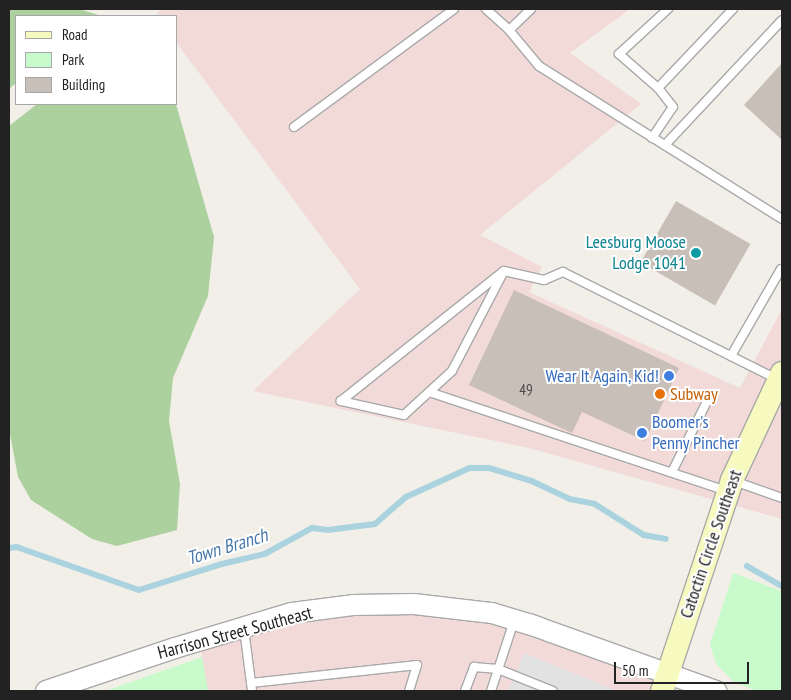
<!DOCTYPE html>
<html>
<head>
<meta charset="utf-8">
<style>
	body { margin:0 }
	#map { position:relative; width:791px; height:700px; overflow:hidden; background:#f2efe9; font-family:"PT Sans Narrow",sans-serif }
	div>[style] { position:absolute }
	.commercial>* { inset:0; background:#f2dad9 }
	.forest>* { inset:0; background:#add19e }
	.park>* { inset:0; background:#c8facc }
	.parking>* { inset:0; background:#e2e2e2 }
	.stream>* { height:5.5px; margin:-2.75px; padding:0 2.75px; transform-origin:2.75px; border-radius:2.75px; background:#aad3df }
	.building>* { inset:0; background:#c7bfb8; transform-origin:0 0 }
	.roads { filter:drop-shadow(1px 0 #a9a9a9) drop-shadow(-1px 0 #a9a9a9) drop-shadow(0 1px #a9a9a9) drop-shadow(0 -1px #a9a9a9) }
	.service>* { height:8px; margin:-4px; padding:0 4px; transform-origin:4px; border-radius:4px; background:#fff }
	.tertiary>* { height:20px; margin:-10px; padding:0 10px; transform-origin:10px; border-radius:10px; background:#fff }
	.secondary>* { height:22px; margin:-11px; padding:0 11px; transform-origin:11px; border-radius:11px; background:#f7fabf }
	.dots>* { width:14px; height:14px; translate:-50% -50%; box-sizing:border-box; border:2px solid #fff; border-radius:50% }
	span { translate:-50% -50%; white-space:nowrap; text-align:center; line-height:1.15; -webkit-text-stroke:4px #fff; paint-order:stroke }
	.number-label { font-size:15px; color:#4b4948 }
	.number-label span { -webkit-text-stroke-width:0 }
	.culture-label { font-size:18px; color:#0d838f }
	.right { translate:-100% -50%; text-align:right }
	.shop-label { font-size:18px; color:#366cbe }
	.left { translate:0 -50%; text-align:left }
	.food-label { font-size:18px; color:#c56008 }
	.street-label { font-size:18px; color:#222 }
	.water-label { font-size:19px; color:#4a7aab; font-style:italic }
	.frame { position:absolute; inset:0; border:10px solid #222; pointer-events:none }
	.legend { position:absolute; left:15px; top:15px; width:162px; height:90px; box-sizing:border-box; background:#fff; border:1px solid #a7a7a7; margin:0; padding:6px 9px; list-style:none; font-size:15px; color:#222 }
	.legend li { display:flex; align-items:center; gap:10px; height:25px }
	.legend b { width:25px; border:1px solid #a7a7a7 }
	.scale { position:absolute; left:614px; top:662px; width:135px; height:22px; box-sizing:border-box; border:2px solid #222; border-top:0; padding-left:6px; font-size:15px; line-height:18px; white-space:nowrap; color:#222; -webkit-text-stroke:4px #fff; paint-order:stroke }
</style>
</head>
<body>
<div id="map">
	<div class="commercial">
		<i style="clip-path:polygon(162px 9px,630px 9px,570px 53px,641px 104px,480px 235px,542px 267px,529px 292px,740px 388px,782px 309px,782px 519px,529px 448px,253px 391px,360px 289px,176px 42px,176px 16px,156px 14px)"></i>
		<i style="clip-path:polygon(414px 604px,529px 624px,677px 691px,208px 691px,199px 640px,267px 620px)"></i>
	</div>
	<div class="forest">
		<i style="clip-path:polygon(9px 9px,79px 9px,102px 16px,16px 16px,16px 83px,9px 89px)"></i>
		<i style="clip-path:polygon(37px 104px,176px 104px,214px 237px,208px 296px,173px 378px,169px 421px,180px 484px,177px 530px,117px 546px,92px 539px,31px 500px,18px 477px,9px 429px,9px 126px)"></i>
	</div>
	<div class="park">
		<i style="clip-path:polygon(733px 573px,782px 591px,782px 691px,756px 691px,733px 681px,716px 664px,710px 645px)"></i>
		<i style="clip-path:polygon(202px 657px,208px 691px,105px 691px)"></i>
	</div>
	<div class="parking">
		<i style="clip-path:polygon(524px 653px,613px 689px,614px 691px,508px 691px)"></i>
	</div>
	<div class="stream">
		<i style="left:9px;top:548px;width:8px;rotate:-7deg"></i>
		<i style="left:17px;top:547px;width:129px;rotate:19.4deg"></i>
		<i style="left:139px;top:590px;width:87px;rotate:-17.4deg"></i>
		<i style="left:222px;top:564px;width:44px;rotate:-13.1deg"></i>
		<i style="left:265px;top:554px;width:54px;rotate:-29deg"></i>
		<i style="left:312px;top:528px;width:16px;rotate:7deg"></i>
		<i style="left:328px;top:530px;width:47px;rotate:-7.3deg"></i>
		<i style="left:375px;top:524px;width:41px;rotate:-41.1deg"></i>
		<i style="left:406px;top:497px;width:70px;rotate:-24.4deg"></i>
		<i style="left:470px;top:468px;width:19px"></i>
		<i style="left:489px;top:468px;width:45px;rotate:16.8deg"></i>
		<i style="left:532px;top:481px;width:42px;rotate:25.3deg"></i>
		<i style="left:570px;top:499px;width:25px;rotate:11deg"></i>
		<i style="left:595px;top:504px;width:58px;rotate:32.3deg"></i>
		<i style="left:644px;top:535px;width:22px;rotate:10deg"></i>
		<i style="left:747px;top:566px;width:40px;rotate:29.7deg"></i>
	</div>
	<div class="building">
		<i style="clip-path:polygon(782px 63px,782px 140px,744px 105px)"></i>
		<i style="left:676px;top:201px;width:86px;height:71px;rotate:30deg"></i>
		<i style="clip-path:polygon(514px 290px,679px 368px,645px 441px,582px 412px,572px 433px,469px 385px)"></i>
	</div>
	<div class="roads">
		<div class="service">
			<i style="left:486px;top:9px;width:31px;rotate:42deg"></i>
			<i style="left:531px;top:9px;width:30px;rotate:136deg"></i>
			<i style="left:509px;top:30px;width:47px;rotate:50.2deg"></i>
			<i style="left:539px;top:66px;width:287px;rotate:32.2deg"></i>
			<i style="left:658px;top:88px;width:52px;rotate:-138.9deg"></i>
			<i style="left:619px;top:54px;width:67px;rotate:-42.6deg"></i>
			<i style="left:294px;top:127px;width:199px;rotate:-36.4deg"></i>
			<i style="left:652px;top:138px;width:37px;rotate:-56deg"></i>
			<i style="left:673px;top:107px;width:24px;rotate:-128deg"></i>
			<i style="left:658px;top:88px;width:109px;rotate:-46.5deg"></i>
			<i style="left:665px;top:145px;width:171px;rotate:-46.9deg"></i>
			<i style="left:504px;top:271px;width:113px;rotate:117.5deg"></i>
			<i style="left:452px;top:371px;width:65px;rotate:137.5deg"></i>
			<i style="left:404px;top:415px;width:65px;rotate:-167.5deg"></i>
			<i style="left:341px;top:401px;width:208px;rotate:-38.6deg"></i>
			<i style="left:504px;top:271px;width:41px;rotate:12.7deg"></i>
			<i style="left:544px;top:280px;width:21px;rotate:-23deg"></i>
			<i style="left:563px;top:272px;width:239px;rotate:26.6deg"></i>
			<i style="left:731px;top:356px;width:100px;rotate:-60.1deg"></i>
			<i style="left:429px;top:392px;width:313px;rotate:18.4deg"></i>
			<i style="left:672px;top:472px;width:86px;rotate:-63.7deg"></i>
			<i style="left:734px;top:481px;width:51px;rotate:19.5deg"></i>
			<i style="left:244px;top:629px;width:63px;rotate:82.6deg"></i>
			<i style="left:251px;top:683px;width:167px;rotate:-6.2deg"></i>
			<i style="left:417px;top:665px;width:27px;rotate:107deg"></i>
			<i style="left:465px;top:691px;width:26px;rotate:-69deg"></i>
			<i style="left:474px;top:667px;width:24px;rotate:5deg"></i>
			<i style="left:498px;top:669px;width:59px;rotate:21.8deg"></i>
			<i style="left:491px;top:691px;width:74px;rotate:-71.8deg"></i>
		</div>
		<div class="tertiary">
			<i style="left:46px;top:691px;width:136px;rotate:-18.4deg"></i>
			<i style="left:175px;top:648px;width:122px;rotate:-16.7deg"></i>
			<i style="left:292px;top:613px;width:63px;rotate:-7.4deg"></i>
			<i style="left:354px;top:605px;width:60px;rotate:-1deg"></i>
			<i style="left:414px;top:604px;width:79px;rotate:6.6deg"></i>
			<i style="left:492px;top:613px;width:39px;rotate:17deg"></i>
			<i style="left:529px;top:624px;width:199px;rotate:19.7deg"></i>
		</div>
		<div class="secondary">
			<i style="left:662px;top:691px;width:222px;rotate:-71.6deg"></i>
			<i style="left:732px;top:480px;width:118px;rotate:-65deg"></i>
		</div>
	</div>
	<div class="dots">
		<i style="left:696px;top:253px;background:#0f9aa8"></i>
		<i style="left:669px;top:376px;background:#3f7fe0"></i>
		<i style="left:660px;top:394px;background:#e8710a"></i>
		<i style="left:642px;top:433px;background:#3f7fe0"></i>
	</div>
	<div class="number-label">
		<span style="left:526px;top:390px">49</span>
	</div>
	<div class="culture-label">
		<span class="right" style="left:686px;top:253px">Leesburg Moose<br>Lodge 1041</span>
	</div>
	<div class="shop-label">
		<span class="right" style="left:659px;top:376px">Wear It Again, Kid!</span>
		<span class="left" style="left:652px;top:433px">Boomer's<br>Penny Pincher</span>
	</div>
	<div class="food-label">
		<span class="left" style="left:670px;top:394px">Subway</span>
	</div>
	<div class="street-label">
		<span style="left:711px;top:544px;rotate:-71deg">Catoctin Circle Southeast</span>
		<span style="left:235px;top:633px;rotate:-15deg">Harrison Street Southeast</span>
	</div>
	<div class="water-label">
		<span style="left:227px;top:547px;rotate:-17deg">Town Branch</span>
	</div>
	<div class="frame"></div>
	<ul class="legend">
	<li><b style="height:6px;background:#f7fabf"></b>Road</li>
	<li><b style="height:14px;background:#c8facc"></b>Park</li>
	<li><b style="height:14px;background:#c7bfb8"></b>Building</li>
	</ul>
	<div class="scale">50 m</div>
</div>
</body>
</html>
